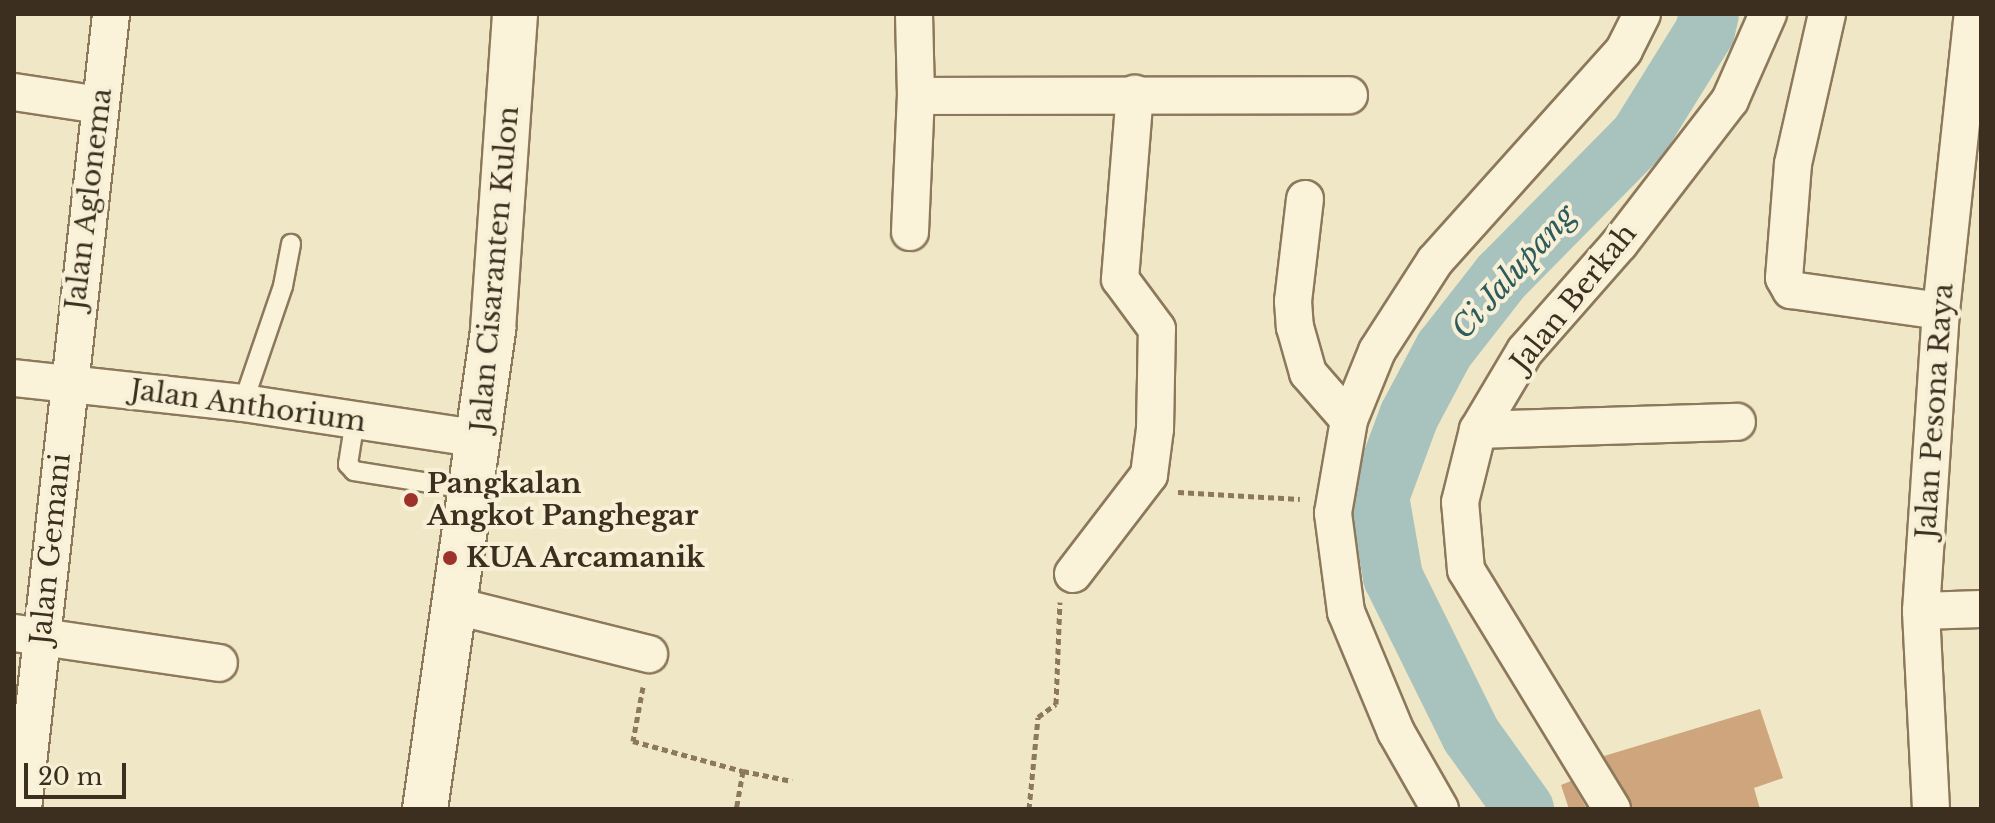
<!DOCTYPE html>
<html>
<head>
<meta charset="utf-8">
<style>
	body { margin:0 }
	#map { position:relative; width:1995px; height:823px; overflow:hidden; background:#f0e7c6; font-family:"Libre Baskerville",serif }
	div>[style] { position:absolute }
	.river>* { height:60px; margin:-30px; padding:0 30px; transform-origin:30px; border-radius:30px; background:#a8c3bd }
	.building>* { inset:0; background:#cea57c }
	.path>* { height:5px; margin-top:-2.5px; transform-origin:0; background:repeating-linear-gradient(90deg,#8c795b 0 6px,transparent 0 10px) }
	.roads { filter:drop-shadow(2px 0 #8c795b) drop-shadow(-2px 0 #8c795b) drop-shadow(0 2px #8c795b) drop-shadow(0 -2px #8c795b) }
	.lane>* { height:18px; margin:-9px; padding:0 9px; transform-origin:9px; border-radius:9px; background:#faf3da }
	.street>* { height:36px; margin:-18px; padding:0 18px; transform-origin:18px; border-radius:18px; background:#faf3da }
	.secondary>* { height:44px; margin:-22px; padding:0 22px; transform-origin:22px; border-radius:22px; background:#faf3da }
	.dots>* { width:22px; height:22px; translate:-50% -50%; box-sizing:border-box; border:4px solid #f7f0d6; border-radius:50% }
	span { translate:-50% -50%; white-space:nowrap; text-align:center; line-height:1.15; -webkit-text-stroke:8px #f7f0d6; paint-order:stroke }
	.street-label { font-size:28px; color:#3c2f1f }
	.poi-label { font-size:28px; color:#3c2f1f; font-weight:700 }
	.left { translate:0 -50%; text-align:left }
	.water-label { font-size:30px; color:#2e5b5c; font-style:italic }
	.frame { position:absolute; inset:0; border:16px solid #3c2f1f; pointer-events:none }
	.scale { position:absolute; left:24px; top:763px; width:102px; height:36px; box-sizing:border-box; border:4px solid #3c2f1f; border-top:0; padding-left:10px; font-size:24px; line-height:28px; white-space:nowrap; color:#3c2f1f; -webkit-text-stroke:6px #f7f0d6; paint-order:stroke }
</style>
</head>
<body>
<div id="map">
	<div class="river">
		<i style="left:1524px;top:809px;width:91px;rotate:-125.6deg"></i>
		<i style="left:1471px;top:735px;width:176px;rotate:-116.3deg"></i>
		<i style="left:1393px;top:577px;width:81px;rotate:-99.9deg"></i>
		<i style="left:1379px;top:497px;width:86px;rotate:-69.7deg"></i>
		<i style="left:1409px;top:416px;width:75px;rotate:-62.1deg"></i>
		<i style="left:1444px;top:350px;width:93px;rotate:-52deg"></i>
		<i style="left:1501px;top:277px;width:198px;rotate:-45.4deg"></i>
		<i style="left:1640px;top:136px;width:123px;rotate:-58.2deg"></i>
		<i style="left:1705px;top:31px;width:17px;rotate:-77deg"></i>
	</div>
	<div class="building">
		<i style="clip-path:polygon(1760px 709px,1783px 778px,1754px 788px,1760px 809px,1633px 809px,1604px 756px)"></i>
		<i style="clip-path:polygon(1571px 781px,1587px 809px,1569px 809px,1561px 785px)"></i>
	</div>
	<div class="path">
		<i style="left:1178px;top:492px;width:122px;rotate:3.3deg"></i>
		<i style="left:643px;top:687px;width:55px;rotate:100.5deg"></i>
		<i style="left:633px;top:741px;width:114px;rotate:15.3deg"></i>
		<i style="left:743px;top:771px;width:39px;rotate:100deg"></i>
		<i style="left:743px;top:771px;width:50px;rotate:11.5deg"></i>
		<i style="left:1029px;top:809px;width:92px;rotate:-84.4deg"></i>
		<i style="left:1038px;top:717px;width:22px;rotate:-36deg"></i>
		<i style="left:1056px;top:704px;width:102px;rotate:-87.8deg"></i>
	</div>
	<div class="roads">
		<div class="lane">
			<i style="left:243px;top:403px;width:124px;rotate:-71.1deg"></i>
			<i style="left:283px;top:286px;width:43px;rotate:-79.2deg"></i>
			<i style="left:355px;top:420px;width:45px;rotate:99deg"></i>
			<i style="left:348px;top:464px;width:9px;rotate:49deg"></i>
			<i style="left:354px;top:471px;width:120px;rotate:9.1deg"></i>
		</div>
		<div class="street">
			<i style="left:914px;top:14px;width:82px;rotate:88.6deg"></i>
			<i style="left:916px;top:96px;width:433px;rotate:-0.1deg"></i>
			<i style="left:1827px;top:14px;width:154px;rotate:102.8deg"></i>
			<i style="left:1793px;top:164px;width:114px;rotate:94.5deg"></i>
			<i style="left:1784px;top:278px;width:14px;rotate:60deg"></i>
			<i style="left:1791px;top:290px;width:151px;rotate:8deg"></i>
			<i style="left:14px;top:92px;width:87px;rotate:8.6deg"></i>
			<i style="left:1305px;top:199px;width:103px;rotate:96.7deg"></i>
			<i style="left:1293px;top:301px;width:26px;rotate:86deg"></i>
			<i style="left:1295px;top:327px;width:48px;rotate:74.2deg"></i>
			<i style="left:1308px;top:373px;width:62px;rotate:48.9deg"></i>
			<i style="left:910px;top:232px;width:136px;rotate:-87.5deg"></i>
			<i style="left:14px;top:378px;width:230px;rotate:6.2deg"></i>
			<i style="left:243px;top:403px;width:240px;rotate:8.6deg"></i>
			<i style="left:1478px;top:430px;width:259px;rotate:-1.8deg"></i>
			<i style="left:1073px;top:574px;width:125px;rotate:-52.5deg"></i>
			<i style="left:1149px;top:475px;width:46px;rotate:-82.6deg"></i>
			<i style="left:1155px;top:429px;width:100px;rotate:-88.9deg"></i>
			<i style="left:1157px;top:329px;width:62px;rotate:-126.5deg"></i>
			<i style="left:1120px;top:279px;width:186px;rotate:-85.4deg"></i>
			<i style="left:456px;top:606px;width:199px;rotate:14deg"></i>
			<i style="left:1921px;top:611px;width:60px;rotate:-1.9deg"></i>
			<i style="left:14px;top:633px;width:207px;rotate:8.3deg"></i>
			<i style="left:23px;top:809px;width:800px;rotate:-83.68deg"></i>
			<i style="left:1440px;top:809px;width:89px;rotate:-119.7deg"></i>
			<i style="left:1396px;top:732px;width:130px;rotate:-112.6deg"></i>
			<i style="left:1346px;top:612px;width:100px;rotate:-97.5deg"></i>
			<i style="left:1333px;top:513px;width:94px;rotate:-80.2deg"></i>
			<i style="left:1349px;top:420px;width:74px;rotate:-67.9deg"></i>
			<i style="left:1377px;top:351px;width:107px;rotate:-57.2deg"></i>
			<i style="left:1435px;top:261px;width:283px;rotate:-48.1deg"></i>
			<i style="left:1624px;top:50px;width:40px;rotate:-63.4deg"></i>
			<i style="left:1612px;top:809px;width:280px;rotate:-121.4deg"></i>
			<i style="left:1466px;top:570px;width:68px;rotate:-95deg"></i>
			<i style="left:1460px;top:502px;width:74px;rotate:-76deg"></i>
			<i style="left:1478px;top:430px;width:92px;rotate:-59.3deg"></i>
			<i style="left:1525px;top:351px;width:144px;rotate:-48.7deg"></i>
			<i style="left:1620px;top:243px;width:180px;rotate:-52.4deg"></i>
			<i style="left:1730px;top:100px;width:94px;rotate:-66.2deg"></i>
			<i style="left:1931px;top:809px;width:198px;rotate:-92.9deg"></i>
			<i style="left:1921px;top:611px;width:301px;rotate:-86.2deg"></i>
			<i style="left:1941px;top:311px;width:299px;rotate:-83.9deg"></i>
		</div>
		<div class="secondary">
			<i style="left:425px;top:809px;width:485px;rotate:-81.9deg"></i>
			<i style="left:493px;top:329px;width:316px;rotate:-86deg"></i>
		</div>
	</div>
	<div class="dots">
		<i style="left:411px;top:500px;background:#9c322a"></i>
		<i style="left:450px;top:558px;background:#9c322a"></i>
	</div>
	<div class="street-label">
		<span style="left:89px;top:199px;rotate:-83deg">Jalan Aglonema</span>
		<span style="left:495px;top:269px;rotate:-85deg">Jalan Cisaranten Kulon</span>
		<span style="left:1574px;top:298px;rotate:-51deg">Jalan Berkah</span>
		<span style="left:248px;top:406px;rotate:8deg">Jalan Anthorium</span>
		<span style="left:1935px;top:411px;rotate:-86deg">Jalan Pesona Raya</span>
		<span style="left:51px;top:549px;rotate:-84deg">Jalan Gemani</span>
	</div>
	<div class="poi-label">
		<span class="left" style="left:427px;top:500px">Pangkalan<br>Angkot Panghegar</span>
		<span class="left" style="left:466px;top:558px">KUA Arcamanik</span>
	</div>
	<div class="water-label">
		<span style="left:1514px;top:272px;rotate:-48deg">Ci Jalupang</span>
	</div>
	<div class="frame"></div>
	<div class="scale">20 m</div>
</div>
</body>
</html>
